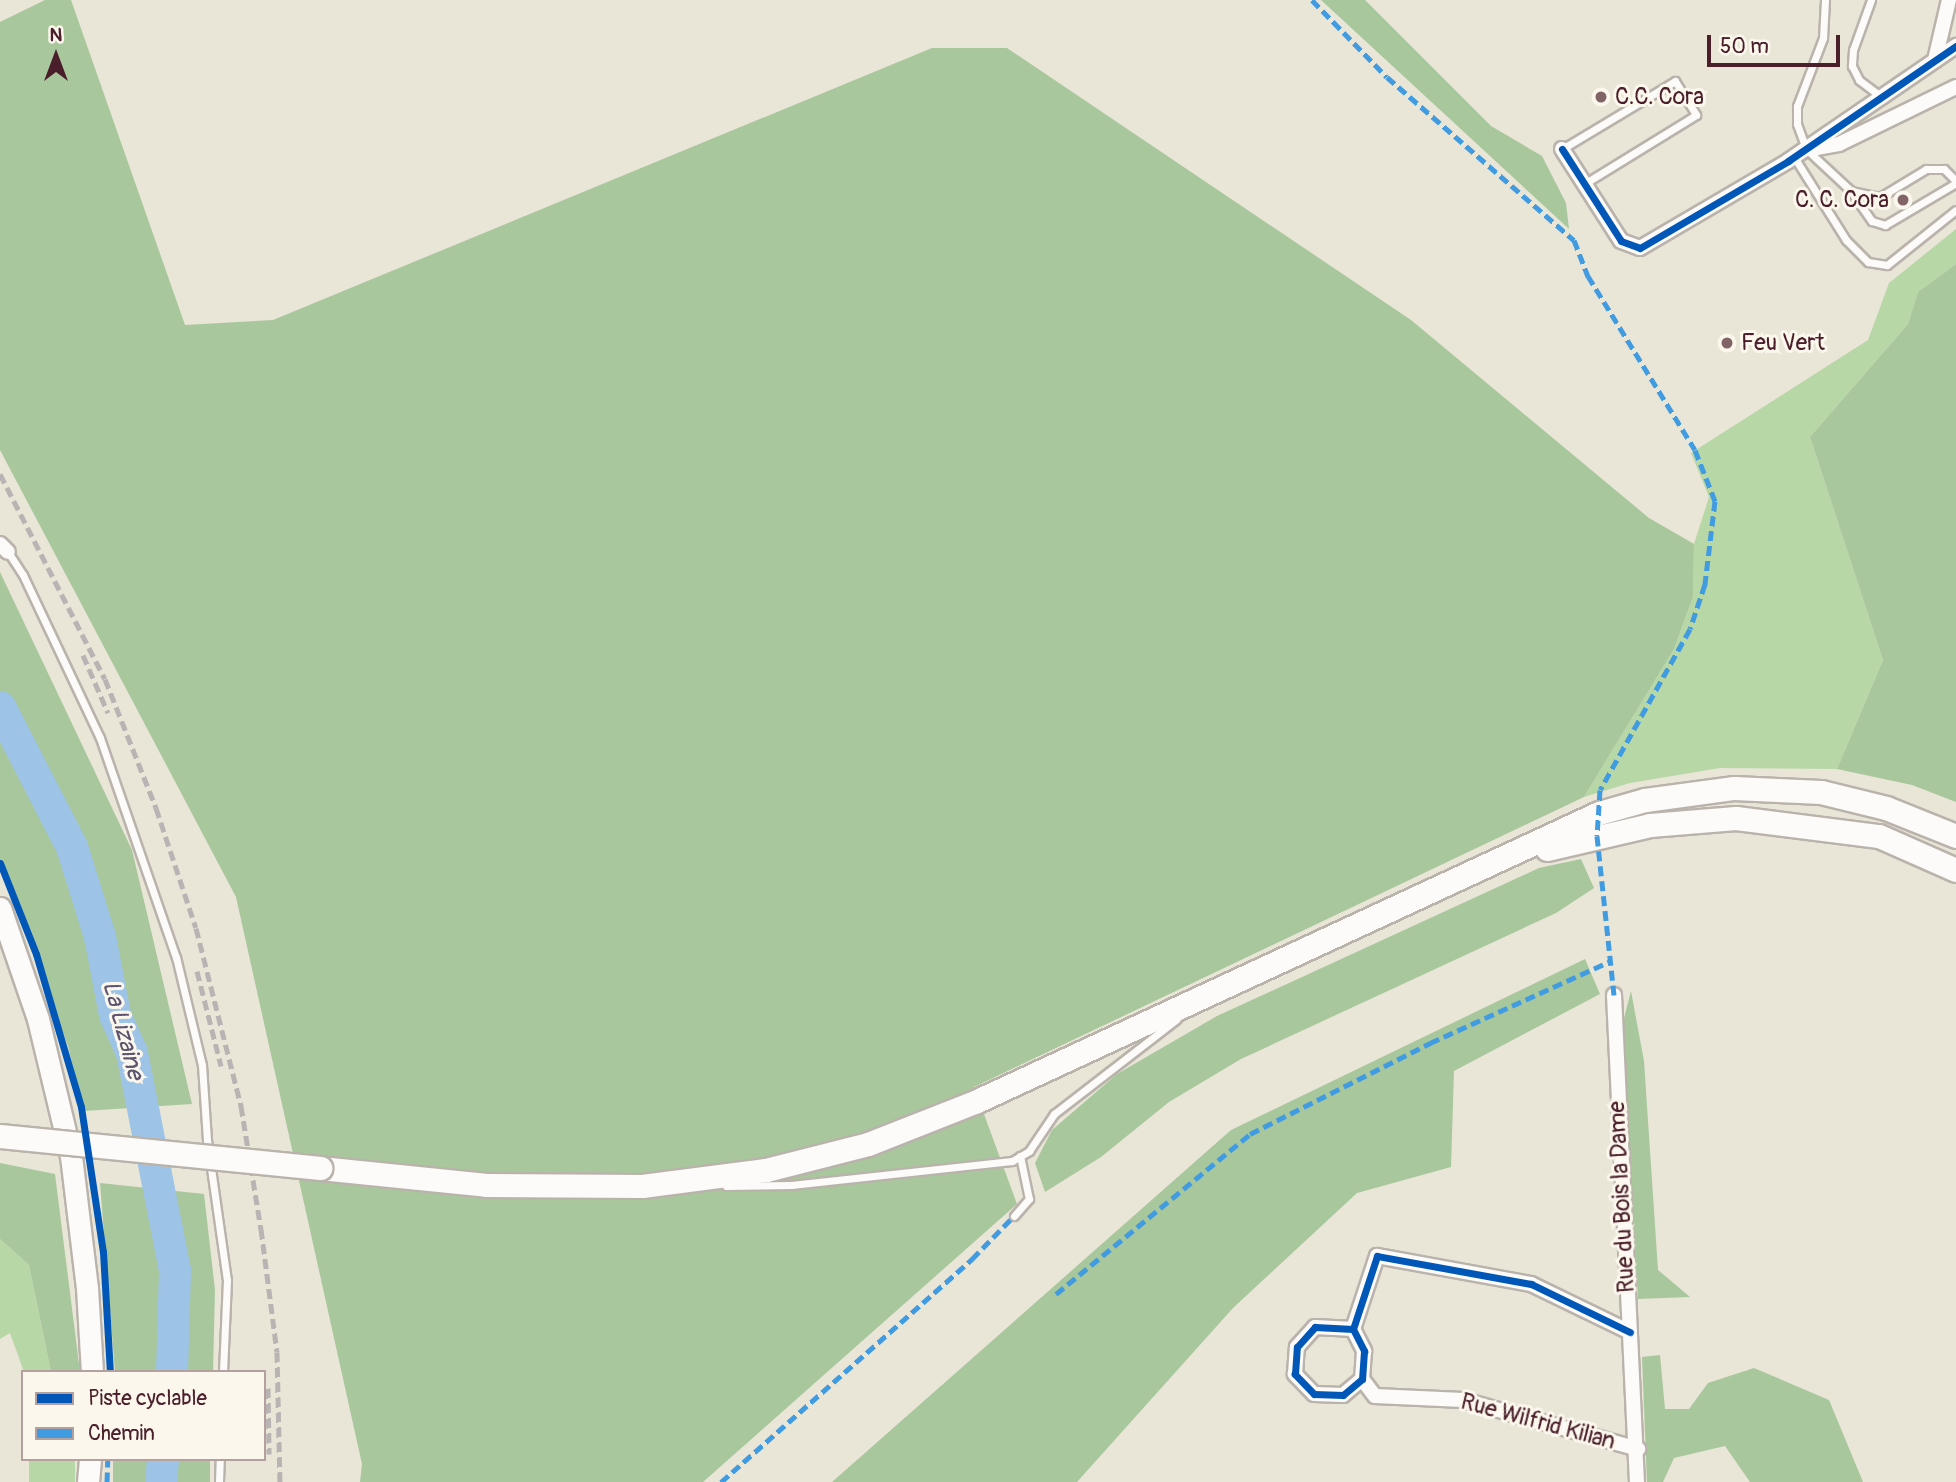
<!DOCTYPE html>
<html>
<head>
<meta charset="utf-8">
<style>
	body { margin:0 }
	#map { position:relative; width:1956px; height:1482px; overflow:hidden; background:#e9e5d7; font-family:Pangolin,sans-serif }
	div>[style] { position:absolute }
	.green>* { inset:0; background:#b8d7a7; transform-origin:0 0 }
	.forest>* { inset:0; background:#a8c79d; transform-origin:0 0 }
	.river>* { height:32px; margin:-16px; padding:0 16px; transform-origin:16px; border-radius:16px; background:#9dc3e6 }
	.roads { filter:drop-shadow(2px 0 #bab3ac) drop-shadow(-2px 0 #bab3ac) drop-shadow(0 2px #bab3ac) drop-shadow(0 -2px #bab3ac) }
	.service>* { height:7px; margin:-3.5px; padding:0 3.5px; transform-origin:3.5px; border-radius:3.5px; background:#fcfbf9 }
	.minor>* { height:14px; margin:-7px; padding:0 7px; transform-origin:7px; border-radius:7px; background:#fcfbf9 }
	.secondary>* { height:21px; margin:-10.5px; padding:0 10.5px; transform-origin:10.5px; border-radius:10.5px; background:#fcfbf9 }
	.primary>* { height:23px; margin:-11.5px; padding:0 11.5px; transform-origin:11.5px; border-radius:11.5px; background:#fcfbf9 }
	.rail>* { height:5px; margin-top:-2.5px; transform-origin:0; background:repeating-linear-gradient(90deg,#b9b4b3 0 10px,transparent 0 15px) }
	.bridges { filter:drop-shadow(2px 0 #bab3ac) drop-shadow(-2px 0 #bab3ac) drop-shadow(0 2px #bab3ac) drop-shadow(0 -2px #bab3ac) }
	.primary-bridge>* { height:23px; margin:-11.5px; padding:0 11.5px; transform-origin:11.5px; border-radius:11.5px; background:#fcfbf9 }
	.quiet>* { height:5px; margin-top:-2.5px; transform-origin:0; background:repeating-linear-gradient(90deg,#409be1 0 10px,transparent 0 15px) }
	.cycleway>* { height:7px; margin:-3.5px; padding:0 3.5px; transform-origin:3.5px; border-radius:3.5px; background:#0057b8 }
	.dots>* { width:19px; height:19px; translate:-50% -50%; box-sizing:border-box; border:4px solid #fbf7ec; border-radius:50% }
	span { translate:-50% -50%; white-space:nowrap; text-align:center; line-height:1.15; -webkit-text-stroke:6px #fbf7ec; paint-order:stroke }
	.poi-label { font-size:23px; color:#4a1f2b }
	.left { translate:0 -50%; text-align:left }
	.right { translate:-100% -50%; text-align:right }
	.street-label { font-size:23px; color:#4a1f2b }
	.water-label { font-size:24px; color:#5c536f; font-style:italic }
	.legend { position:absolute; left:21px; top:1370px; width:245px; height:91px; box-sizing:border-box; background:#fbf7ec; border:2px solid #b4a19f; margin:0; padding:9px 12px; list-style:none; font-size:21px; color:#4a1f2b }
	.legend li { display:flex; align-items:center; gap:14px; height:35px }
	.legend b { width:35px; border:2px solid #b4a19f }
	.north { position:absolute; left:21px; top:21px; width:70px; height:70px; -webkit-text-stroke:5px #fbf7ec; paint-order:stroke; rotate:0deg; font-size:19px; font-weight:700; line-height:28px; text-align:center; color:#4a1f2b }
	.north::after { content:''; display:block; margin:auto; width:24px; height:32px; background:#4a1f2b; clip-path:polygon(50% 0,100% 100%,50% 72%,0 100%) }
	.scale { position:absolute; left:1707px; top:35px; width:133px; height:32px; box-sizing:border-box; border:4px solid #4a1f2b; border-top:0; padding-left:9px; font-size:21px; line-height:24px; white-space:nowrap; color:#4a1f2b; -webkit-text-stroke:5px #fbf7ec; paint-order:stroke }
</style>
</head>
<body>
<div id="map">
	<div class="green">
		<i style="clip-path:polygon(1956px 229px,1956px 264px,1918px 292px,1908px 324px,1810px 437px,1883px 660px,1837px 769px,1720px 768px,1630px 783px,1584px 797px,1674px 649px,1693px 597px,1694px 544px,1709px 497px,1691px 453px,1868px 340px,1889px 283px)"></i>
		<i style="clip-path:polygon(0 1239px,29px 1265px,51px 1372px,24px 1372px,10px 1333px,0 1339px)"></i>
		<i style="left:29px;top:1459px;width:46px;height:23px"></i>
	</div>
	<div class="forest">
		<i style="clip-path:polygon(45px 0,71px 0,185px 325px,273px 320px,932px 48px,1007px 48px,1411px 320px,1649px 518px,1694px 544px,1693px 597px,1674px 649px,1584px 797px,974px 1087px,1017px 1204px,703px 1482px,360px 1482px,362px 1464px,236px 897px,0 450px,0 22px)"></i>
		<i style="clip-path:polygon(1321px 0,1365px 0,1491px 126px,1542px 156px,1566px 203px,1569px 229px)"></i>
		<i style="clip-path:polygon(1956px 264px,1956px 802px,1912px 785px,1837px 769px,1883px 660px,1810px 437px,1908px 324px,1918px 292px)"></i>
		<i style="clip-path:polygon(0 572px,132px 850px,192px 1104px,84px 1111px,68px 1046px,0 864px)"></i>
		<i style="clip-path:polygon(1581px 859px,1594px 888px,1556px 913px,1241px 1059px,1169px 1102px,1101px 1157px,1045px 1192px,1035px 1163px,1052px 1130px,1117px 1074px,1217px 1016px,1539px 868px)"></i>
		<i style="clip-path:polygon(1585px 959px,1600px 994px,1454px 1071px,1451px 1167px,1357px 1193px,1233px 1308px,1077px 1482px,832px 1482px,1231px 1130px)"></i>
		<i style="clip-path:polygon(1631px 991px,1644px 1061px,1658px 1270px,1690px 1297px,1638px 1299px,1621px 1030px)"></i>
		<i style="clip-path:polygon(0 1163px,55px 1174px,80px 1372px,51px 1372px,29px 1265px,0 1239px)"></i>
		<i style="clip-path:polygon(100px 1183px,204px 1194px,215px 1290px,213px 1372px,115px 1372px)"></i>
		<i style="clip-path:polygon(1660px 1355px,1665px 1409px,1689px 1409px,1708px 1383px,1754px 1368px,1829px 1400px,1863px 1482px,1750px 1482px,1725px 1446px,1674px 1458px,1663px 1482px,1647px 1482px,1642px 1357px)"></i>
		<i style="left:113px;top:1459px;width:97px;height:23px"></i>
	</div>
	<div class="river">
		<i style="left:0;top:707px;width:157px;rotate:62.8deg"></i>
		<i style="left:72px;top:847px;width:94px;rotate:72.7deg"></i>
		<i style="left:100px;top:937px;width:79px;rotate:79.1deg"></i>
		<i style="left:115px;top:1015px;width:42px;rotate:65.9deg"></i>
		<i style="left:132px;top:1053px;width:222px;rotate:78.8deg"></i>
		<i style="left:175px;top:1271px;width:101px;rotate:91.7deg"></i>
		<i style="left:161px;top:1482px;width:23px;rotate:-85deg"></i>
	</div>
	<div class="roads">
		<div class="service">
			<i style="left:1825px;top:0;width:38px;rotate:93deg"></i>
			<i style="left:1823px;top:38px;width:73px;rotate:110.9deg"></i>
			<i style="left:1797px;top:106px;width:18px;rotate:90deg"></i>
			<i style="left:1797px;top:124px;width:27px;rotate:70deg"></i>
			<i style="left:1806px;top:149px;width:60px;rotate:43deg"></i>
			<i style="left:1850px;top:190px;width:38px;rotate:55deg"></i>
			<i style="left:1872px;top:221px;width:14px;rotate:17deg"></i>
			<i style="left:1885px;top:225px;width:82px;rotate:-30.6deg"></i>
			<i style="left:1871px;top:0;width:53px;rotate:109.8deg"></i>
			<i style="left:1853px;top:50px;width:16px;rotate:94deg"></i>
			<i style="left:1852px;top:66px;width:16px;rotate:63deg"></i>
			<i style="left:1859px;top:80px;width:26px;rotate:37deg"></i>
			<i style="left:1562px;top:149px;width:132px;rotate:-31deg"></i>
			<i style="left:1675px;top:81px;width:40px;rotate:58deg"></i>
			<i style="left:1696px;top:115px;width:132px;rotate:148.4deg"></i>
			<i style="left:1794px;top:157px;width:98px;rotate:57.9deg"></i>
			<i style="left:1846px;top:240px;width:31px;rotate:45deg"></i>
			<i style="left:1868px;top:262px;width:19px;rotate:9deg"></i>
			<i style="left:1887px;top:265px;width:88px;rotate:-38.6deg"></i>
			<i style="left:1851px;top:191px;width:30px;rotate:12deg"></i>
			<i style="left:1880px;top:197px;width:54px;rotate:-31.3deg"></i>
			<i style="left:1926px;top:169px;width:18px"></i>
			<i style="left:1944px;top:169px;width:16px;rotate:45deg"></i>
			<i style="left:8px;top:552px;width:27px;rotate:57deg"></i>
			<i style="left:23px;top:575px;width:180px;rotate:64.7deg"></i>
			<i style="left:100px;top:738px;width:232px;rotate:70.9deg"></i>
			<i style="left:176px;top:957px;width:111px;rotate:76.5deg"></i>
			<i style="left:202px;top:1065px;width:75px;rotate:86.2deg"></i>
			<i style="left:207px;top:1140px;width:141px;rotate:81.9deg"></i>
			<i style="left:227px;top:1280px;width:92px;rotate:92.5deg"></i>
			<i style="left:726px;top:1186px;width:65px;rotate:-0.9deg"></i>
			<i style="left:791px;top:1185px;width:222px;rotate:-6.2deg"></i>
			<i style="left:1012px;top:1161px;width:20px;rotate:-30deg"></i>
			<i style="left:1029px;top:1151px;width:45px;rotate:-56deg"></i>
			<i style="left:1054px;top:1114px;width:155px;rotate:-37.7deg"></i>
			<i style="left:1014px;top:1216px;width:23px;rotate:-49deg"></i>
			<i style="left:1029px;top:1199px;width:44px;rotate:-101.8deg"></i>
			<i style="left:219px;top:1482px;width:23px;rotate:-88deg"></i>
		</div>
		<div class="minor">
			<i style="left:1935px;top:60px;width:62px;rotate:-76.9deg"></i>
			<i style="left:1562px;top:149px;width:109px;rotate:57.3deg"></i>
			<i style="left:1621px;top:241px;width:20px;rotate:20deg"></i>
			<i style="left:1640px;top:248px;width:172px;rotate:-30.4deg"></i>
			<i style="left:1788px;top:161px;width:204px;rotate:-34.4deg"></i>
			<i style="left:1811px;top:149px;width:28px;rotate:-10deg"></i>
			<i style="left:1839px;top:144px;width:130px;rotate:-26deg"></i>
			<i style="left:0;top:544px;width:11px;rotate:45deg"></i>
			<i style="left:1614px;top:995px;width:488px;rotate:87.3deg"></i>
			<i style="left:1353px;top:1329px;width:25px;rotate:63deg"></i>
			<i style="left:1364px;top:1351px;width:28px;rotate:94deg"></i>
			<i style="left:1362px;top:1379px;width:25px;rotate:140deg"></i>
			<i style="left:1343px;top:1395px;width:29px;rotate:-178deg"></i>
			<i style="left:1314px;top:1394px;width:28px;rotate:-134deg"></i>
			<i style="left:1295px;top:1374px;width:27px;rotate:-86deg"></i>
			<i style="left:1297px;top:1347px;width:27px;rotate:-48deg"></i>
			<i style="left:1315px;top:1327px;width:38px;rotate:3deg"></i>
			<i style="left:1353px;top:1329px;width:77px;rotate:-71.8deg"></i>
			<i style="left:1377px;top:1256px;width:157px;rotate:10.3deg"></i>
			<i style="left:1531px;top:1284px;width:110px;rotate:25.9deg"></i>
			<i style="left:1362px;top:1379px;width:21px;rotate:53deg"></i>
			<i style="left:1375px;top:1396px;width:88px;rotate:2.6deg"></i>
			<i style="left:1463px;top:1400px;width:182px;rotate:15.6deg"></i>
		</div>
		<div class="secondary">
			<i style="left:0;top:908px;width:117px;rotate:71.1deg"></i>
			<i style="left:38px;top:1019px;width:141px;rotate:76.5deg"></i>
			<i style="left:71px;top:1156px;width:133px;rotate:83.1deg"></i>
			<i style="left:87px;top:1288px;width:84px;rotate:86.6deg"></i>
			<i style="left:88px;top:1482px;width:23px;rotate:-85deg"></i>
		</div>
		<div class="primary">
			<i style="left:1547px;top:849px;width:106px;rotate:-13.1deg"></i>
			<i style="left:1650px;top:825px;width:86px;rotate:-4.7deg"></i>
			<i style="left:1736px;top:818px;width:144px;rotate:7.2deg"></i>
			<i style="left:1879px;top:836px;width:84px;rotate:23.8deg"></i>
			<i style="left:320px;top:1168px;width:167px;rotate:5.8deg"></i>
			<i style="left:486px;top:1185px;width:156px;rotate:0.4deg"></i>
			<i style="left:642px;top:1186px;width:125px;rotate:-7.4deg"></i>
			<i style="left:766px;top:1170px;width:105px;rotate:-14.3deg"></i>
			<i style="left:868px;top:1144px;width:117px;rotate:-21.5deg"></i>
			<i style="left:977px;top:1101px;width:685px;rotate:-24.85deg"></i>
			<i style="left:1599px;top:813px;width:48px;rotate:-15.8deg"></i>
			<i style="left:1645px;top:800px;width:90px;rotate:-7.7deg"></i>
			<i style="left:1734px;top:788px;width:87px;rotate:2.6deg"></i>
			<i style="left:1821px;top:792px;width:67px;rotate:13.8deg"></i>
			<i style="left:1886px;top:808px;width:75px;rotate:21.8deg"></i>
		</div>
	</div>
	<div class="rail">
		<i style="left:0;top:474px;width:230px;rotate:62.9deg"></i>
		<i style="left:105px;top:679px;width:139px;rotate:68.4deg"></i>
		<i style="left:156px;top:808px;width:126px;rotate:71.6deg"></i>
		<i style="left:196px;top:928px;width:184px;rotate:75.8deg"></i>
		<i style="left:241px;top:1106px;width:125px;rotate:80.8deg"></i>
		<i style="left:261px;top:1229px;width:124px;rotate:82.6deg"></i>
		<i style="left:277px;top:1352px;width:130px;rotate:88.7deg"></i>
		<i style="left:83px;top:655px;width:63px;rotate:66.7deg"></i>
		<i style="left:197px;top:971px;width:98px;rotate:75.8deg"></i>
		<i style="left:268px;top:1388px;width:66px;rotate:89.1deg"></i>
	</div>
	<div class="bridges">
		<div class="primary-bridge">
			<i style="left:0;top:1136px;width:322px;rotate:5.7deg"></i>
		</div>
	</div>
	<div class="quiet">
		<i style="left:1312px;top:0;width:107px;rotate:45.8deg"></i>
		<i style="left:1387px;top:77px;width:248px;rotate:41.1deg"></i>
		<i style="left:1574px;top:240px;width:39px;rotate:69deg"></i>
		<i style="left:1588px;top:276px;width:204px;rotate:58.4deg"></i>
		<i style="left:1695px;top:450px;width:55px;rotate:68.6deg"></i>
		<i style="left:1715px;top:501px;width:84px;rotate:96.9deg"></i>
		<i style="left:1705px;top:584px;width:47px;rotate:108.4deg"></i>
		<i style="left:1690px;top:629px;width:184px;rotate:119.2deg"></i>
		<i style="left:1600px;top:790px;width:46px;rotate:93.7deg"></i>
		<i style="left:1597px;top:836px;width:160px;rotate:83.9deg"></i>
		<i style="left:1056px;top:1294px;width:251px;rotate:-39.5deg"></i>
		<i style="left:1250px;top:1134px;width:202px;rotate:-26.8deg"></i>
		<i style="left:1430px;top:1043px;width:199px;rotate:-24.4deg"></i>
		<i style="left:107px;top:1482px;width:23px;rotate:-88deg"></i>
		<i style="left:721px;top:1482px;width:336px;rotate:-41.6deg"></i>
		<i style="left:972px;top:1259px;width:60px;rotate:-45.7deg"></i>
	</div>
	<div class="cycleway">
		<i style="left:1562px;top:149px;width:109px;rotate:57.3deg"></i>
		<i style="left:1621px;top:241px;width:20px;rotate:20deg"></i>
		<i style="left:1640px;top:248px;width:172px;rotate:-30.4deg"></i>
		<i style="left:1788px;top:161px;width:204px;rotate:-34.4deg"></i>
		<i style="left:0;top:863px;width:98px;rotate:68.4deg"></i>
		<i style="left:36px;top:954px;width:159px;rotate:73.6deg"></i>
		<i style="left:81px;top:1107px;width:147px;rotate:81.4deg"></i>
		<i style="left:103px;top:1252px;width:120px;rotate:86.7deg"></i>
		<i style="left:1353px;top:1329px;width:25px;rotate:63deg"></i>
		<i style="left:1364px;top:1351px;width:28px;rotate:94deg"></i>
		<i style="left:1362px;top:1379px;width:25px;rotate:140deg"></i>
		<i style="left:1343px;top:1395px;width:29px;rotate:-178deg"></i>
		<i style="left:1314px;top:1394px;width:28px;rotate:-134deg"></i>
		<i style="left:1295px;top:1374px;width:27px;rotate:-86deg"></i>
		<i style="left:1297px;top:1347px;width:27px;rotate:-48deg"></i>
		<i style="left:1315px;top:1327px;width:38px;rotate:3deg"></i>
		<i style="left:1353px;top:1329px;width:77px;rotate:-71.8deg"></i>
		<i style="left:1377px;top:1256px;width:157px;rotate:10.3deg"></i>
		<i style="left:1531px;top:1284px;width:110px;rotate:25.9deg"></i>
	</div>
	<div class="dots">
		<i style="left:1601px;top:97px;background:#826467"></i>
		<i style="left:1903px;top:200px;background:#826467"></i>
		<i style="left:1727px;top:343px;background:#826467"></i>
	</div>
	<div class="poi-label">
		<span class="left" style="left:1615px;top:97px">C.C. Cora</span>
		<span class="right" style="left:1889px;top:200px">C. C. Cora</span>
		<span class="left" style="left:1741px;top:343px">Feu Vert</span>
	</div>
	<div class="street-label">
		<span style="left:1622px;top:1197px;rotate:-93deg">Rue du Bois la Dame</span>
		<span style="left:1538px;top:1422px;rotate:15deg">Rue Wilfrid Kilian</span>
	</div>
	<div class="water-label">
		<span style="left:123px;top:1030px;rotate:75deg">La Lizaine</span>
	</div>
	<ul class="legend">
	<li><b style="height:9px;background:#0057b8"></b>Piste cyclable</li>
	<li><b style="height:9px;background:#409be1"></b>Chemin</li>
	</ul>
	<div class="north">N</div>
	<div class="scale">50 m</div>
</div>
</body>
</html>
